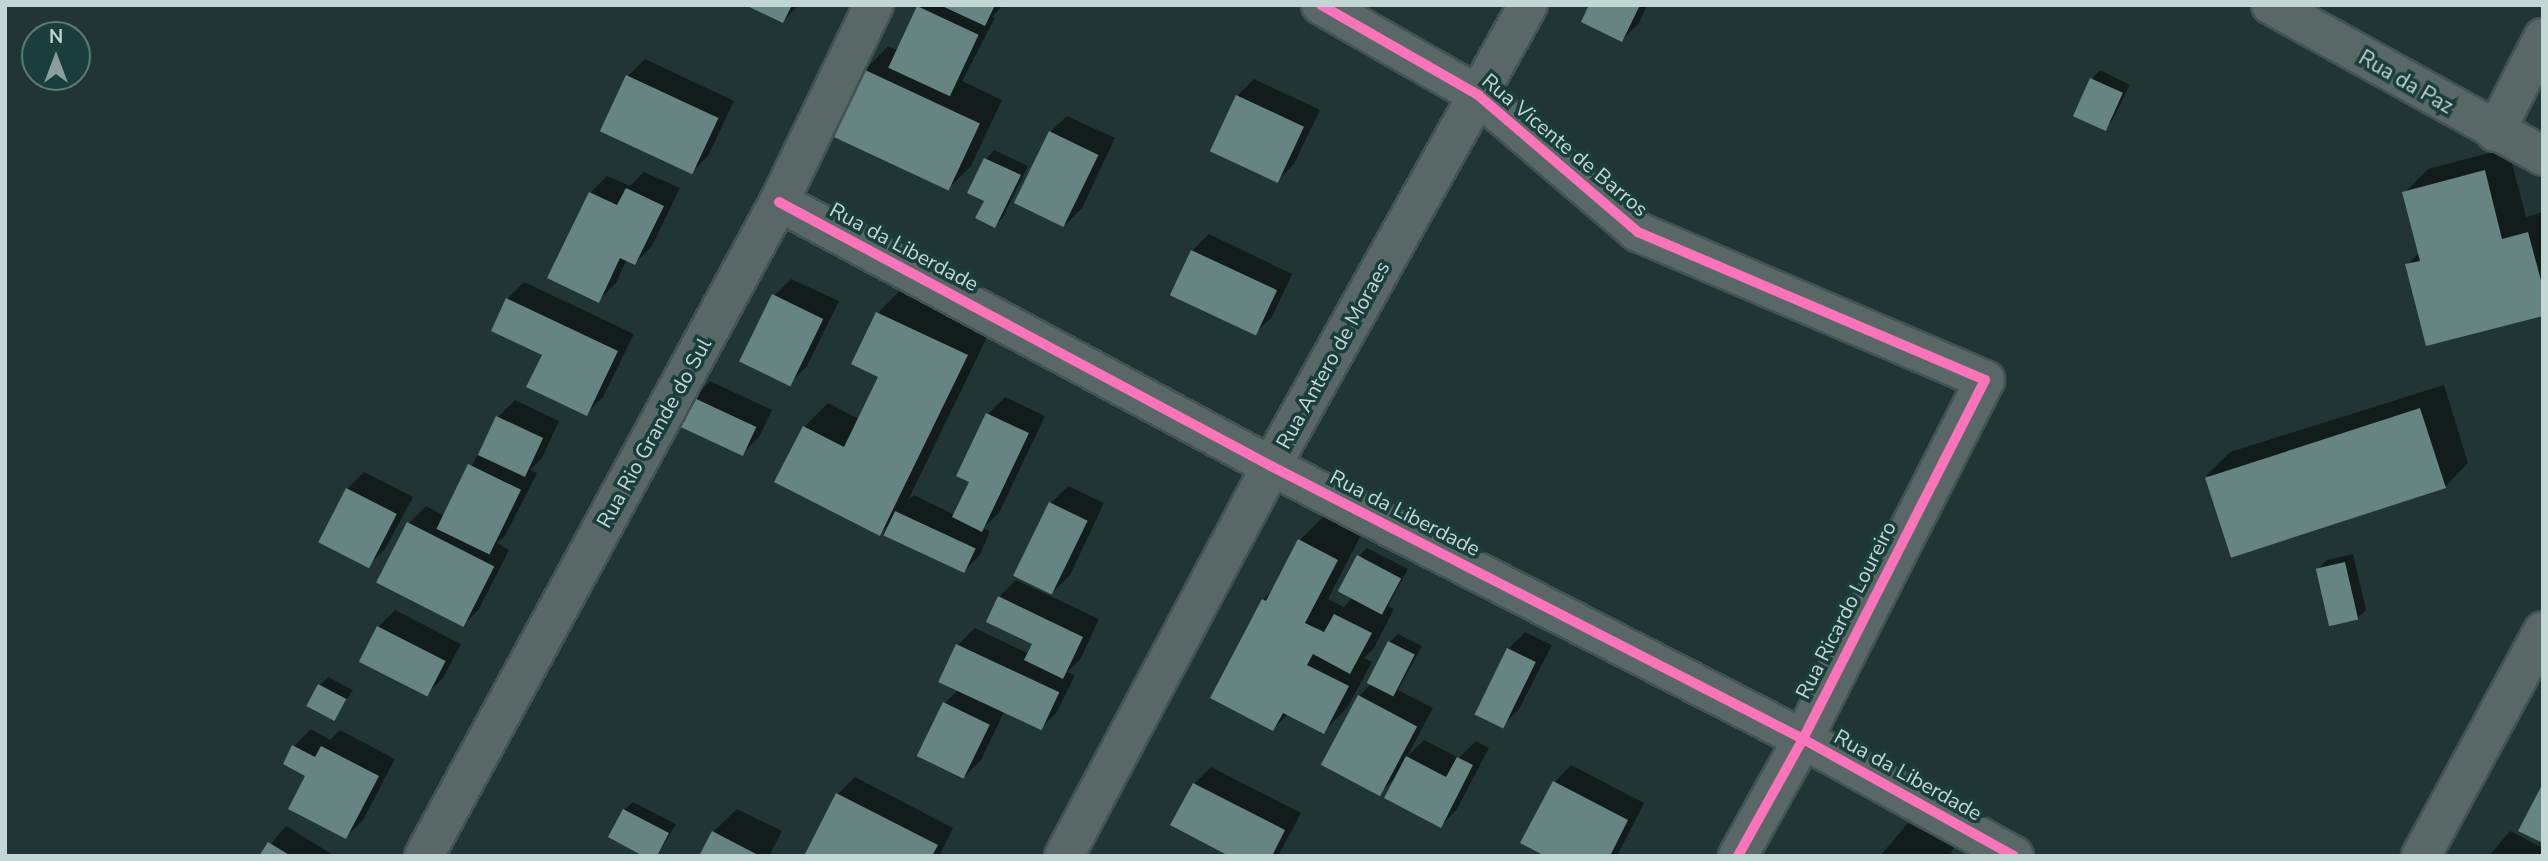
<!DOCTYPE html>
<html>
<head>
<meta charset="utf-8">
<style>
	body { margin:0 }
	#map { position:relative; width:2548px; height:861px; overflow:hidden; background:#213634; font-family:"Nunito Sans",sans-serif }
	div>[style] { position:absolute }
	.shadow>* { inset:0; background:#0007 }
	.building>* { inset:0; background:#668482; transform-origin:0 0 }
	.roads { filter:drop-shadow(2px 0 #425452) drop-shadow(-2px 0 #425452) drop-shadow(0 2px #425452) drop-shadow(0 -2px #425452) }
	.minor>* { height:38px; margin:-19px; padding:0 19px; transform-origin:19px; border-radius:19px; background:#596866 }
	.cycleway>* { height:10px; margin:-5px; padding:0 5px; transform-origin:5px; border-radius:5px; background:#fb73b8 }
	span { translate:-50% -50%; white-space:nowrap; text-align:center; line-height:1.15; -webkit-text-stroke:7px #193e3b; paint-order:stroke }
	.street-label { font-size:21px; color:#c2d6d4 }
	.frame { position:absolute; inset:0; border:7px solid #c2d6d4; pointer-events:none }
	.north { position:absolute; left:21px; top:21px; width:70px; height:70px; box-sizing:border-box; background:#193e3b; border:2px solid #5d7b78; border-radius:50%; rotate:0deg; font-size:19px; font-weight:700; line-height:28px; text-align:center; color:#c2d6d4 }
	.north::after { content:''; display:block; margin:auto; width:24px; height:32px; background:#8a9e9c; clip-path:polygon(50% 0,100% 100%,50% 72%,0 100%) }
</style>
</head>
<body>
<div id="map">
	<div class="shadow">
		<i style="clip-path:polygon(749px 5px,799px 5px,783px 21px)"></i>
		<i style="clip-path:polygon(920px 5px,1003px 5px,992px 17px,995px 18px,962px 81px,1002px 100px,971px 166px,947px 190px,865px 70px,888px 46px,897px 50px)"></i>
		<i style="clip-path:polygon(1591px 5px,1647px 5px,1639px 23px,1622px 40px)"></i>
		<i style="clip-path:polygon(645px 59px,734px 101px,708px 156px,691px 173px,628px 76px)"></i>
		<i style="clip-path:polygon(2100px 70px,2130px 85px,2112px 121px,2104px 129px,2092px 79px)"></i>
		<i style="clip-path:polygon(1254px 79px,1320px 110px,1294px 164px,1277px 181px,1237px 96px)"></i>
		<i style="clip-path:polygon(1067px 116px,1115px 138px,1082px 208px,1065px 225px,1050px 132px)"></i>
		<i style="clip-path:polygon(2508px 148px,2526px 217px,2543px 212px,2543px 314px,2407px 265px,2419px 253px,2404px 193px,2428px 169px)"></i>
		<i style="clip-path:polygon(994px 150px,1028px 166px,1003px 217px,995px 226px,986px 200px,986px 159px)"></i>
		<i style="clip-path:polygon(644px 172px,680px 188px,652px 246px,635px 263px,627px 259px,616px 283px,599px 300px,590px 193px,607px 176px,630px 186px)"></i>
		<i style="clip-path:polygon(1209px 234px,1292px 274px,1272px 317px,1255px 333px,1192px 251px)"></i>
		<i style="clip-path:polygon(791px 279px,839px 301px,807px 366px,790px 383px,774px 296px)"></i>
		<i style="clip-path:polygon(524px 282px,634px 334px,603px 397px,586px 414px,507px 299px)"></i>
		<i style="clip-path:polygon(901px 289px,990px 331px,908px 500px,914px 495px,955px 515px,972px 481px,959px 475px,988px 414px,1005px 397px,1045px 416px,999px 513px,983px 528px,990px 531px,980px 555px,963px 572px,892px 521px,879px 534px,804px 427px,828px 403px,859px 419px,881px 376px,878px 313px)"></i>
		<i style="clip-path:polygon(710px 381px,772px 410px,759px 437px,742px 454px,694px 398px)"></i>
		<i style="clip-path:polygon(2444px 385px,2468px 463px,2445px 487px,2206px 476px,2230px 452px)"></i>
		<i style="clip-path:polygon(515px 400px,559px 421px,542px 458px,530px 470px,537px 473px,505px 536px,497px 543px,509px 550px,479px 609px,462px 626px,409px 523px,426px 506px,445px 516px,498px 417px)"></i>
		<i style="clip-path:polygon(364px 472px,413px 497px,385px 549px,368px 566px,347px 489px)"></i>
		<i style="clip-path:polygon(1068px 486px,1104px 503px,1070px 575px,1053px 592px,1051px 503px)"></i>
		<i style="clip-path:polygon(1324px 516px,1361px 535px,1328px 599px,1344px 607px,1353px 597px,1359px 556px,1367px 548px,1408px 569px,1388px 606px,1394px 609px,1374px 648px,1364px 658px,1372px 662px,1347px 708px,1323px 732px,1288px 714px,1273px 729px,1263px 600px,1274px 589px,1300px 540px)"></i>
		<i style="clip-path:polygon(2353px 554px,2366px 610px,2357px 618px,2318px 569px,2327px 560px)"></i>
		<i style="clip-path:polygon(1016px 580px,1099px 619px,1080px 660px,1067px 672px,1075px 675px,1057px 712px,1040px 729px,1004px 712px,981px 760px,964px 777px,945px 703px,958px 690px,958px 645px,975px 628px,1029px 654px,1034px 643px,999px 597px)"></i>
		<i style="clip-path:polygon(395px 610px,461px 644px,443px 678px,426px 695px,378px 627px)"></i>
		<i style="clip-path:polygon(1525px 632px,1552px 645px,1519px 709px,1502px 726px,1508px 649px)"></i>
		<i style="clip-path:polygon(1398px 634px,1422px 646px,1398px 690px,1433px 708px,1407px 757px,1424px 740px,1459px 758px,1476px 741px,1489px 748px,1457px 809px,1441px 826px,1397px 776px,1380px 793px,1359px 696px,1371px 684px,1390px 642px)"></i>
		<i style="clip-path:polygon(328px 677px,353px 690px,334px 718px,319px 686px)"></i>
		<i style="clip-path:polygon(311px 729px,330px 740px,340px 730px,395px 759px,363px 820px,346px 837px,294px 746px)"></i>
		<i style="clip-path:polygon(1571px 765px,1644px 803px,1617px 856px,1549px 856px,1523px 842px,1555px 782px)"></i>
		<i style="clip-path:polygon(1211px 767px,1301px 813px,1278px 856px,1233px 856px,1194px 784px)"></i>
		<i style="clip-path:polygon(855px 777px,953px 828px,939px 856px,806px 856px,838px 794px)"></i>
		<i style="clip-path:polygon(633px 802px,676px 824px,657px 856px,624px 810px)"></i>
		<i style="clip-path:polygon(737px 809px,782px 831px,769px 856px,701px 856px,713px 832px)"></i>
		<i style="clip-path:polygon(1908px 823px,1954px 847px,1950px 856px,1880px 856px)"></i>
		<i style="clip-path:polygon(286px 826px,335px 856px,261px 856px)"></i>
		<i style="clip-path:polygon(2510px 831px,2543px 848px,2543px 856px,2489px 856px)"></i>
	</div>
	<div class="building">
		<i style="clip-path:polygon(745px 5px,792px 5px,783px 23px)"></i>
		<i style="clip-path:polygon(940px 5px,995px 5px,985px 26px)"></i>
		<i style="clip-path:polygon(1589px 5px,1640px 5px,1622px 42px,1581px 22px)"></i>
		<i style="left:917px;top:6px;width:68px;height:68px;rotate:25deg"></i>
		<i style="left:863px;top:69px;width:129px;height:74px;rotate:25deg"></i>
		<i style="left:626px;top:75px;width:102px;height:62px;rotate:25deg"></i>
		<i style="left:2090px;top:78px;width:36px;height:42px;rotate:24deg"></i>
		<i style="left:1236px;top:95px;width:75px;height:62px;rotate:25deg"></i>
		<i style="left:1049px;top:131px;width:55px;height:80px;rotate:26deg"></i>
		<i style="clip-path:polygon(984px 158px,1021px 175px,995px 228px,975px 218px,984px 201px,967px 193px)"></i>
		<i style="clip-path:polygon(2485px 170px,2502px 239px,2528px 232px,2543px 288px,2543px 316px,2426px 346px,2405px 264px,2420px 261px,2402px 192px)"></i>
		<i style="clip-path:polygon(626px 188px,664px 206px,635px 265px,620px 258px,599px 303px,547px 278px,589px 192px,617px 205px)"></i>
		<i style="left:1191px;top:250px;width:95px;height:50px;rotate:25deg"></i>
		<i style="left:772px;top:294px;width:57px;height:75px;rotate:26deg"></i>
		<i style="clip-path:polygon(506px 298px,618px 351px,587px 416px,526px 387px,542px 355px,491px 331px)"></i>
		<i style="clip-path:polygon(876px 312px,968px 355px,880px 536px,774px 482px,803px 426px,844px 447px,878px 377px,851px 364px)"></i>
		<i style="left:692px;top:397px;width:71px;height:32px;rotate:25deg"></i>
		<i style="left:2420px;top:408px;width:84px;height:226px;rotate:72deg"></i>
		<i style="clip-path:polygon(986px 413px,1029px 433px,982px 532px,952px 517px,969px 482px,956px 476px)"></i>
		<i style="left:496px;top:416px;width:52px;height:43px;rotate:25deg"></i>
		<i style="left:468px;top:464px;width:59px;height:72px;rotate:26deg"></i>
		<i style="left:346px;top:488px;width:57px;height:61px;rotate:27deg"></i>
		<i style="left:1049px;top:502px;width:43px;height:82px;rotate:26deg"></i>
		<i style="left:895px;top:511px;width:89px;height:27px;rotate:25deg"></i>
		<i style="left:407px;top:522px;width:98px;height:68px;rotate:27deg"></i>
		<i style="clip-path:polygon(1298px 539px,1338px 560px,1305px 623px,1324px 632px,1334px 614px,1372px 633px,1350px 674px,1313px 654px,1307px 665px,1349px 686px,1324px 734px,1283px 713px,1273px 731px,1210px 698px,1262px 599px,1266px 601px)"></i>
		<i style="left:1357px;top:555px;width:50px;height:41px;rotate:28deg"></i>
		<i style="left:2345px;top:562px;width:59px;height:30px;rotate:77deg"></i>
		<i style="clip-path:polygon(998px 596px,1083px 637px,1063px 679px,1024px 660px,1032px 644px,986px 622px)"></i>
		<i style="left:377px;top:626px;width:77px;height:40px;rotate:27deg"></i>
		<i style="left:1388px;top:641px;width:30px;height:47px;rotate:27deg"></i>
		<i style="left:956px;top:644px;width:114px;height:42px;rotate:25deg"></i>
		<i style="left:1507px;top:648px;width:32px;height:74px;rotate:26deg"></i>
		<i style="left:318px;top:684px;width:32px;height:25px;rotate:28deg"></i>
		<i style="left:1358px;top:695px;width:67px;height:79px;rotate:28deg"></i>
		<i style="left:943px;top:702px;width:52px;height:60px;rotate:26deg"></i>
		<i style="clip-path:polygon(292px 745px,315px 757px,321px 746px,379px 776px,346px 839px,288px 809px,305px 776px,283px 764px)"></i>
		<i style="clip-path:polygon(1406px 756px,1446px 777px,1457px 757px,1473px 765px,1441px 828px,1384px 798px)"></i>
		<i style="clip-path:polygon(1553px 781px,1628px 820px,1610px 856px,1545px 856px,1520px 843px)"></i>
		<i style="clip-path:polygon(1193px 783px,1285px 830px,1272px 856px,1229px 856px,1170px 825px)"></i>
		<i style="clip-path:polygon(2543px 783px,2543px 843px,2518px 831px)"></i>
		<i style="clip-path:polygon(836px 793px,938px 845px,932px 856px,804px 856px)"></i>
		<i style="clip-path:polygon(623px 809px,669px 833px,657px 856px,643px 856px,608px 837px)"></i>
		<i style="clip-path:polygon(712px 831px,760px 856px,699px 856px)"></i>
		<i style="clip-path:polygon(268px 842px,291px 856px,259px 856px)"></i>
	</div>
	<div class="roads">
		<div class="minor">
			<i style="left:1321px;top:5px;width:181px;rotate:29.8deg"></i>
			<i style="left:1478px;top:95px;width:211px;rotate:40.6deg"></i>
			<i style="left:1638px;top:232px;width:377px;rotate:23.1deg"></i>
			<i style="left:1985px;top:380px;width:402px;rotate:116.9deg"></i>
			<i style="left:1803px;top:739px;width:134px;rotate:119.1deg"></i>
			<i style="left:2271px;top:5px;width:311px;rotate:29deg"></i>
			<i style="left:2495px;top:132px;width:106px;rotate:-62.9deg"></i>
			<i style="left:779px;top:202px;width:558px;rotate:28.22deg"></i>
			<i style="left:1271px;top:466px;width:598px;rotate:27.16deg"></i>
			<i style="left:1803px;top:739px;width:241px;rotate:29deg"></i>
			<i style="left:424px;top:856px;width:744px;rotate:-61.51deg"></i>
			<i style="left:779px;top:202px;width:219px;rotate:-64.3deg"></i>
			<i style="left:1064px;top:856px;width:442px;rotate:-62deg"></i>
			<i style="left:1271px;top:466px;width:528px;rotate:-60.86deg"></i>
			<i style="left:2421px;top:856px;width:256px;rotate:-61.5deg"></i>
		</div>
	</div>
	<div class="cycleway">
		<i style="left:1321px;top:5px;width:181px;rotate:29.8deg"></i>
		<i style="left:1478px;top:95px;width:211px;rotate:40.6deg"></i>
		<i style="left:1638px;top:232px;width:377px;rotate:23.1deg"></i>
		<i style="left:1985px;top:380px;width:402px;rotate:116.9deg"></i>
		<i style="left:1803px;top:739px;width:134px;rotate:119.1deg"></i>
		<i style="left:779px;top:202px;width:558px;rotate:28.22deg"></i>
		<i style="left:1271px;top:466px;width:598px;rotate:27.16deg"></i>
		<i style="left:1803px;top:739px;width:241px;rotate:29deg"></i>
	</div>
	<div class="street-label">
		<span style="left:2406px;top:82px;rotate:30deg">Rua da Paz</span>
		<span style="left:1565px;top:145px;rotate:40deg">Rua Vicente de Barros</span>
		<span style="left:904px;top:247px;rotate:28deg">Rua da Liberdade</span>
		<span style="left:1333px;top:355px;rotate:-61deg">Rua Antero de Moraes</span>
		<span style="left:654px;top:433px;rotate:-61deg">Rua Rio Grande do Sul</span>
		<span style="left:1405px;top:513px;rotate:27deg">Rua da Liberdade</span>
		<span style="left:1846px;top:610px;rotate:-63deg">Rua Ricardo Loureiro</span>
		<span style="left:1908px;top:775px;rotate:29deg">Rua da Liberdade</span>
	</div>
	<div class="frame"></div>
	<div class="north">N</div>
</div>
</body>
</html>
